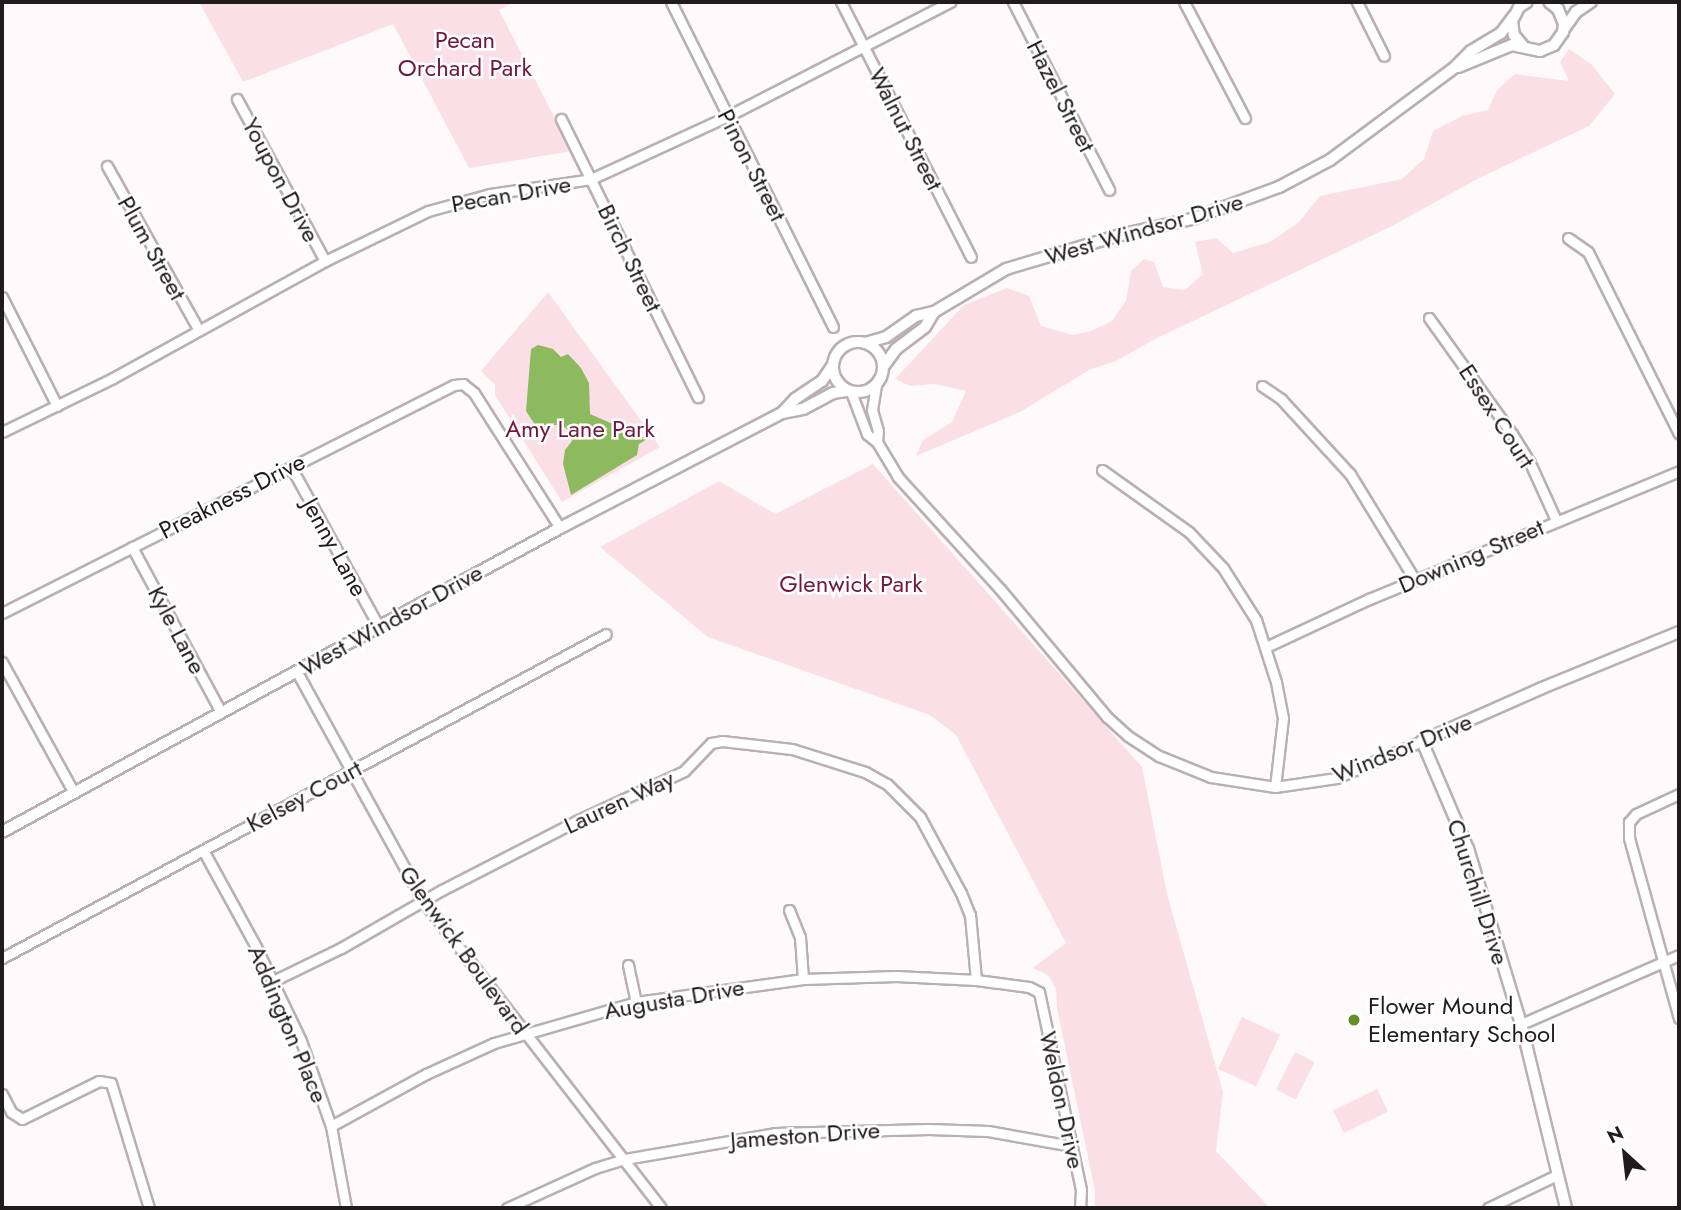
<!DOCTYPE html>
<html>
<head>
<meta charset="utf-8">
<style>
	body { margin:0 }
	#map { position:relative; width:1681px; height:1210px; overflow:hidden; background:#fefafb; font-family:Jost,sans-serif }
	div>[style] { position:absolute }
	.green>* { inset:0; background:#fbdfe6; transform-origin:0 0 }
	.water>* { inset:0; background:#8eba5f }
	.roads { filter:drop-shadow(2px 0 #bab0b2) drop-shadow(-2px 0 #bab0b2) drop-shadow(0 2px #bab0b2) drop-shadow(0 -2px #bab0b2) }
	.minor>* { height:9px; margin:-4.5px; padding:0 4.5px; transform-origin:4.5px; border-radius:4.5px; background:#fff }
	.tertiary>* { height:10px; margin:-5px; padding:0 5px; transform-origin:5px; border-radius:5px; background:#fff }
	.tertiary>.ring { margin:-5px; padding:0; box-sizing:content-box; background:none; border:10px solid #fff; border-radius:50% }
	.dots>* { width:19px; height:19px; translate:-50% -50%; box-sizing:border-box; border:4px solid #fff; border-radius:50% }
	span { translate:-50% -50%; white-space:nowrap; text-align:center; line-height:1.15; -webkit-text-stroke:5px #fff; paint-order:stroke }
	.park-label { font-size:24px; color:#72173d }
	.street-label { font-size:24px; color:#201c1d }
	.poi-label { font-size:24px; color:#201c1d }
	.left { translate:0 -50%; text-align:left }
	.frame { position:absolute; inset:0; border:4px solid #201c1d; pointer-events:none }
	.north { position:absolute; left:1590px; top:1119px; width:70px; height:70px; -webkit-text-stroke:5px #fff; paint-order:stroke; rotate:333deg; font-size:19px; font-weight:700; line-height:28px; text-align:center; color:#201c1d }
	.north::after { content:''; display:block; margin:auto; width:24px; height:32px; background:#201c1d; clip-path:polygon(50% 0,100% 100%,50% 72%,0 100%) }
</style>
</head>
<body>
<div id="map">
	<div class="green">
		<i style="clip-path:polygon(199px 2px,514px 2px,499px 10px,572px 151px,469px 168px,393px 24px,243px 82px)"></i>
		<i style="clip-path:polygon(1569px 49px,1591px 64px,1615px 94px,1589px 126px,1479px 178px,1392px 226px,1155px 339px,1116px 361px,1089px 370px,1020px 412px,916px 456px,923px 440px,952px 422px,966px 391px,934px 384px,910px 386px,895px 379px,964px 305px,1007px 288px,1029px 296px,1041px 326px,1073px 335px,1091px 331px,1112px 321px,1126px 301px,1131px 271px,1144px 259px,1154px 262px,1163px 287px,1185px 290px,1203px 274px,1195px 242px,1216px 238px,1233px 253px,1270px 242px,1299px 222px,1320px 196px,1402px 179px,1424px 159px,1433px 131px,1462px 116px,1488px 110px,1497px 90px,1515px 74px,1569px 81px,1560px 62px)"></i>
		<i style="clip-path:polygon(548px 292px,660px 447px,562px 502px,495px 395px,495px 385px,481px 371px)"></i>
		<i style="clip-path:polygon(873px 464px,1142px 767px,1167px 894px,1223px 1092px,1216px 1151px,1270px 1208px,1095px 1208px,1095px 1191px,1057px 1008px,1056px 989px,1048px 975px,1033px 968px,1066px 943px,956px 735px,930px 715px,708px 637px,600px 547px,719px 481px,775px 514px)"></i>
		<i style="left:1242px;top:1017px;width:42px;height:57px;rotate:25deg"></i>
		<i style="left:1295px;top:1052px;width:22px;height:42px;rotate:27deg"></i>
		<i style="left:1377px;top:1089px;width:25px;height:49px;rotate:64deg"></i>
	</div>
	<div class="water">
		<i style="clip-path:polygon(538px 345px,553px 349px,561px 357px,568px 354px,581px 368px,589px 383px,590px 414px,647px 439px,639px 444px,637px 455px,571px 495px,563px 464px,565px 450px,572px 441px,570px 431px,561px 425px,535px 425px,526px 411px,531px 349px)"></i>
	</div>
	<div class="roads">
		<div class="minor">
			<i style="left:671px;top:2px;width:363px;rotate:63.5deg"></i>
			<i style="left:841px;top:2px;width:286px;rotate:63deg"></i>
			<i style="left:1013px;top:2px;width:211px;rotate:62.9deg"></i>
			<i style="left:1184px;top:2px;width:131px;rotate:62.3deg"></i>
			<i style="left:1357px;top:2px;width:60px;rotate:63.4deg"></i>
			<i style="left:237px;top:99px;width:184px;rotate:61.5deg"></i>
			<i style="left:561px;top:119px;width:310px;rotate:63.8deg"></i>
			<i style="left:107px;top:166px;width:187px;rotate:60.8deg"></i>
			<i style="left:1568px;top:238px;width:24px;rotate:35deg"></i>
			<i style="left:1588px;top:252px;width:203px;rotate:63.4deg"></i>
			<i style="left:2px;top:297px;width:122px;rotate:63.2deg"></i>
			<i style="left:1429px;top:318px;width:143px;rotate:54.4deg"></i>
			<i style="left:1512px;top:434px;width:34px;rotate:58deg"></i>
			<i style="left:1530px;top:463px;width:63px;rotate:65.5deg"></i>
			<i style="left:1262px;top:386px;width:23px;rotate:34deg"></i>
			<i style="left:1281px;top:399px;width:102px;rotate:47.4deg"></i>
			<i style="left:1350px;top:474px;width:124px;rotate:58.5deg"></i>
			<i style="left:851px;top:392px;width:45px;rotate:69.1deg"></i>
			<i style="left:867px;top:434px;width:13px;rotate:39deg"></i>
			<i style="left:877px;top:442px;width:11px;rotate:-85deg"></i>
			<i style="left:878px;top:431px;width:22px;rotate:-106deg"></i>
			<i style="left:872px;top:410px;width:26px;rotate:-81deg"></i>
			<i style="left:2px;top:432px;width:123px;rotate:-25.9deg"></i>
			<i style="left:113px;top:378px;width:242px;rotate:-28.9deg"></i>
			<i style="left:325px;top:261px;width:114px;rotate:-25.9deg"></i>
			<i style="left:428px;top:211px;width:64px;rotate:-15.3deg"></i>
			<i style="left:490px;top:194px;width:102px;rotate:-8.4deg"></i>
			<i style="left:591px;top:179px;width:151px;rotate:-24.7deg"></i>
			<i style="left:728px;top:116px;width:250px;rotate:-27.2deg"></i>
			<i style="left:877px;top:442px;width:41px;rotate:59deg"></i>
			<i style="left:898px;top:477px;width:151px;rotate:47.7deg"></i>
			<i style="left:1000px;top:589px;width:167px;rotate:50.1deg"></i>
			<i style="left:1107px;top:717px;width:28px;rotate:42deg"></i>
			<i style="left:1128px;top:736px;width:37px;rotate:33deg"></i>
			<i style="left:1159px;top:756px;width:56px;rotate:22deg"></i>
			<i style="left:1211px;top:777px;width:65px;rotate:8.9deg"></i>
			<i style="left:1275px;top:787px;width:62px;rotate:-8.4deg"></i>
			<i style="left:1336px;top:778px;width:94px;rotate:-23.3deg"></i>
			<i style="left:291px;top:467px;width:183px;rotate:61.2deg"></i>
			<i style="left:1102px;top:470px;width:107px;rotate:35.5deg"></i>
			<i style="left:1189px;top:532px;width:50px;rotate:46.6deg"></i>
			<i style="left:1223px;top:568px;width:62px;rotate:57.6deg"></i>
			<i style="left:1256px;top:620px;width:65px;rotate:72.1deg"></i>
			<i style="left:1276px;top:682px;width:37px;rotate:79deg"></i>
			<i style="left:1283px;top:718px;width:69px;rotate:96.6deg"></i>
			<i style="left:132px;top:547px;width:187px;rotate:61.7deg"></i>
			<i style="left:2px;top:613px;width:506px;rotate:-26.77deg"></i>
			<i style="left:454px;top:385px;width:9px;rotate:-6deg"></i>
			<i style="left:463px;top:384px;width:14px;rotate:39deg"></i>
			<i style="left:474px;top:393px;width:160px;rotate:57.5deg"></i>
			<i style="left:1266px;top:647px;width:114px;rotate:-25deg"></i>
			<i style="left:1369px;top:599px;width:335px;rotate:-22.4deg"></i>
			<i style="left:2px;top:662px;width:149px;rotate:61.2deg"></i>
			<i style="left:297px;top:672px;width:261px;rotate:61.2deg"></i>
			<i style="left:423px;top:901px;width:388px;rotate:52.2deg"></i>
			<i style="left:1679px;top:794px;width:47px;rotate:155.1deg"></i>
			<i style="left:1636px;top:814px;width:11px;rotate:131deg"></i>
			<i style="left:1629px;top:822px;width:16px;rotate:90deg"></i>
			<i style="left:1629px;top:838px;width:187px;rotate:74.5deg"></i>
			<i style="left:203px;top:850px;width:111px;rotate:61.3deg"></i>
			<i style="left:256px;top:947px;width:104px;rotate:64.4deg"></i>
			<i style="left:301px;top:1041px;width:90px;rotate:70.6deg"></i>
			<i style="left:331px;top:1126px;width:83px;rotate:79.6deg"></i>
			<i style="left:789px;top:910px;width:29px;rotate:68deg"></i>
			<i style="left:800px;top:937px;width:42px;rotate:85.9deg"></i>
			<i style="left:2px;top:958px;width:685px;rotate:-28.21deg"></i>
			<i style="left:628px;top:965px;width:38px;rotate:78deg"></i>
			<i style="left:273px;top:981px;width:76px;rotate:-25.9deg"></i>
			<i style="left:341px;top:948px;width:116px;rotate:-29.9deg"></i>
			<i style="left:442px;top:890px;width:151px;rotate:-27.2deg"></i>
			<i style="left:576px;top:821px;width:119px;rotate:-24.8deg"></i>
			<i style="left:684px;top:771px;width:39px;rotate:-46deg"></i>
			<i style="left:711px;top:743px;width:11px;rotate:-10deg"></i>
			<i style="left:722px;top:741px;width:70px;rotate:6.5deg"></i>
			<i style="left:792px;top:749px;width:77px;rotate:17.5deg"></i>
			<i style="left:865px;top:772px;width:25px;rotate:29deg"></i>
			<i style="left:887px;top:784px;width:47px;rotate:45deg"></i>
			<i style="left:920px;top:817px;width:86px;rotate:61.7deg"></i>
			<i style="left:961px;top:893px;width:24px;rotate:68deg"></i>
			<i style="left:970px;top:915px;width:65px;rotate:84.7deg"></i>
			<i style="left:1521px;top:1024px;width:172px;rotate:-23.6deg"></i>
			<i style="left:2px;top:1094px;width:20px;rotate:63deg"></i>
			<i style="left:11px;top:1112px;width:13px;rotate:32deg"></i>
			<i style="left:22px;top:1119px;width:86px;rotate:-26.3deg"></i>
			<i style="left:99px;top:1081px;width:12px;rotate:9deg"></i>
			<i style="left:111px;top:1083px;width:131px;rotate:73.1deg"></i>
			<i style="left:331px;top:1126px;width:108px;rotate:-28.7deg"></i>
			<i style="left:426px;top:1074px;width:75px;rotate:-24.5deg"></i>
			<i style="left:494px;top:1043px;width:148px;rotate:-16.1deg"></i>
			<i style="left:636px;top:1002px;width:169px;rotate:-7.8deg"></i>
			<i style="left:803px;top:979px;width:93px;rotate:-1.8deg"></i>
			<i style="left:896px;top:976px;width:80px;rotate:2.9deg"></i>
			<i style="left:976px;top:980px;width:53px;rotate:7.5deg"></i>
			<i style="left:1029px;top:987px;width:11px;rotate:27deg"></i>
			<i style="left:1039px;top:992px;width:202px;rotate:78deg"></i>
			<i style="left:1081px;top:1190px;width:18px;rotate:93deg"></i>
			<i style="left:507px;top:1208px;width:97px;rotate:-24.4deg"></i>
			<i style="left:595px;top:1168px;width:31px;rotate:-17deg"></i>
			<i style="left:625px;top:1159px;width:152px;rotate:-9.8deg"></i>
			<i style="left:775px;top:1133px;width:154px;rotate:-1.5deg"></i>
			<i style="left:929px;top:1129px;width:59px;rotate:1.9deg"></i>
			<i style="left:988px;top:1131px;width:84px;rotate:10.2deg"></i>
			<i style="left:1488px;top:1208px;width:76px;rotate:-25.6deg"></i>
		</div>
		<div class="tertiary">
			<i style="left:1564px;top:29px;width:21px;rotate:-55deg"></i>
			<i style="left:1576px;top:12px;width:18px;rotate:-34deg"></i>
			<i style="left:1524px;top:47px;width:16px;rotate:-130deg"></i>
			<i style="left:1514px;top:35px;width:14px;rotate:-98deg"></i>
			<i style="left:1512px;top:21px;width:16px;rotate:-63deg"></i>
			<i style="left:1519px;top:7px;width:9px;rotate:-32deg"></i>
			<i style="left:1458px;top:67px;width:58px;rotate:-22.2deg"></i>
			<i style="left:1512px;top:45px;width:29px;rotate:12deg"></i>
			<i style="left:1540px;top:51px;width:15px;rotate:-23deg"></i>
			<i style="left:1554px;top:45px;width:16px;rotate:-55deg"></i>
			<i style="left:1563px;top:32px;width:8px;rotate:-83deg"></i>
			<i style="left:1564px;top:24px;width:16px;rotate:-112deg"></i>
			<i style="left:1558px;top:9px;width:11px;rotate:-142deg"></i>
			<i class="ring" style="left:833px;top:342px;width:40px;height:40px"></i>
			<i style="left:865px;top:343px;width:22px;rotate:-16deg"></i>
			<i style="left:886px;top:337px;width:37px;rotate:-35deg"></i>
			<i style="left:916px;top:316px;width:18px;rotate:-13deg"></i>
			<i style="left:934px;top:312px;width:84px;rotate:-30.8deg"></i>
			<i style="left:1006px;top:269px;width:119px;rotate:-16.6deg"></i>
			<i style="left:1120px;top:235px;width:74px;rotate:-12.5deg"></i>
			<i style="left:1192px;top:219px;width:93px;rotate:-20.2deg"></i>
			<i style="left:1279px;top:187px;width:58px;rotate:-27.9deg"></i>
			<i style="left:1330px;top:160px;width:154px;rotate:-36.6deg"></i>
			<i style="left:1454px;top:68px;width:24px;rotate:-45deg"></i>
			<i style="left:1471px;top:51px;width:35px;rotate:-31deg"></i>
			<i style="left:1501px;top:33px;width:21px;rotate:-53deg"></i>
			<i style="left:883px;top:367px;width:22px;rotate:-54deg"></i>
			<i style="left:896px;top:349px;width:36px;rotate:-37deg"></i>
			<i style="left:925px;top:327px;width:17px;rotate:-59deg"></i>
			<i style="left:782px;top:413px;width:21px;rotate:-11deg"></i>
			<i style="left:803px;top:409px;width:34px;rotate:-28deg"></i>
			<i style="left:833px;top:393px;width:15px;rotate:-8deg"></i>
			<i style="left:2px;top:832px;width:635px;rotate:-28.58deg"></i>
			<i style="left:560px;top:528px;width:250px;rotate:-27.4deg"></i>
			<i style="left:782px;top:413px;width:19px;rotate:-47deg"></i>
			<i style="left:795px;top:399px;width:32px;rotate:-34deg"></i>
			<i style="left:822px;top:381px;width:18px;rotate:-56deg"></i>
			<i style="left:1566px;top:1208px;width:189px;rotate:-103.7deg"></i>
			<i style="left:1521px;top:1024px;width:183px;rotate:-106.8deg"></i>
			<i style="left:1468px;top:849px;width:117px;rotate:-113.1deg"></i>
			<i style="left:1422px;top:741px;width:131px;rotate:-23.8deg"></i>
			<i style="left:1542px;top:688px;width:148px;rotate:-22.2deg"></i>
		</div>
	</div>
	<div class="dots">
		<i style="left:1354px;top:1020px;background:#629023"></i>
	</div>
	<div class="park-label">
		<span style="left:465px;top:54px">Pecan<br>Orchard Park</span>
		<span style="left:580px;top:429px">Amy Lane Park</span>
		<span style="left:851px;top:584px">Glenwick Park</span>
	</div>
	<div class="street-label">
		<span style="left:1061px;top:96px;rotate:63deg">Hazel Street</span>
		<span style="left:906px;top:129px;rotate:63deg">Walnut Street</span>
		<span style="left:752px;top:165px;rotate:63deg">Pinon Street</span>
		<span style="left:281px;top:180px;rotate:62deg">Youpon Drive</span>
		<span style="left:511px;top:194px;rotate:-10deg">Pecan Drive</span>
		<span style="left:1144px;top:229px;rotate:-16deg">West Windsor Drive</span>
		<span style="left:152px;top:248px;rotate:61deg">Plum Street</span>
		<span style="left:630px;top:258px;rotate:64deg">Birch Street</span>
		<span style="left:1497px;top:416px;rotate:57deg">Essex Court</span>
		<span style="left:232px;top:496px;rotate:-27deg">Preakness Drive</span>
		<span style="left:335px;top:547px;rotate:61deg">Jenny Lane</span>
		<span style="left:1471px;top:556px;rotate:-23deg">Downing Street</span>
		<span style="left:391px;top:620px;rotate:-29deg">West Windsor Drive</span>
		<span style="left:177px;top:630px;rotate:62deg">Kyle Lane</span>
		<span style="left:1402px;top:748px;rotate:-22deg">Windsor Drive</span>
		<span style="left:304px;top:796px;rotate:-28deg">Kelsey Court</span>
		<span style="left:619px;top:802px;rotate:-25deg">Lauren Way</span>
		<span style="left:1478px;top:892px;rotate:72deg">Churchill Drive</span>
		<span style="left:464px;top:950px;rotate:54deg">Glenwick Boulevard</span>
		<span style="left:674px;top:999px;rotate:-10deg">Augusta Drive</span>
		<span style="left:288px;top:1024px;rotate:67deg">Addington Place</span>
		<span style="left:1062px;top:1100px;rotate:78deg">Weldon Drive</span>
		<span style="left:805px;top:1135px;rotate:-4deg">Jameston Drive</span>
	</div>
	<div class="poi-label">
		<span class="left" style="left:1368px;top:1020px">Flower Mound<br>Elementary School</span>
	</div>
	<div class="frame"></div>
	<div class="north">N</div>
</div>
</body>
</html>
